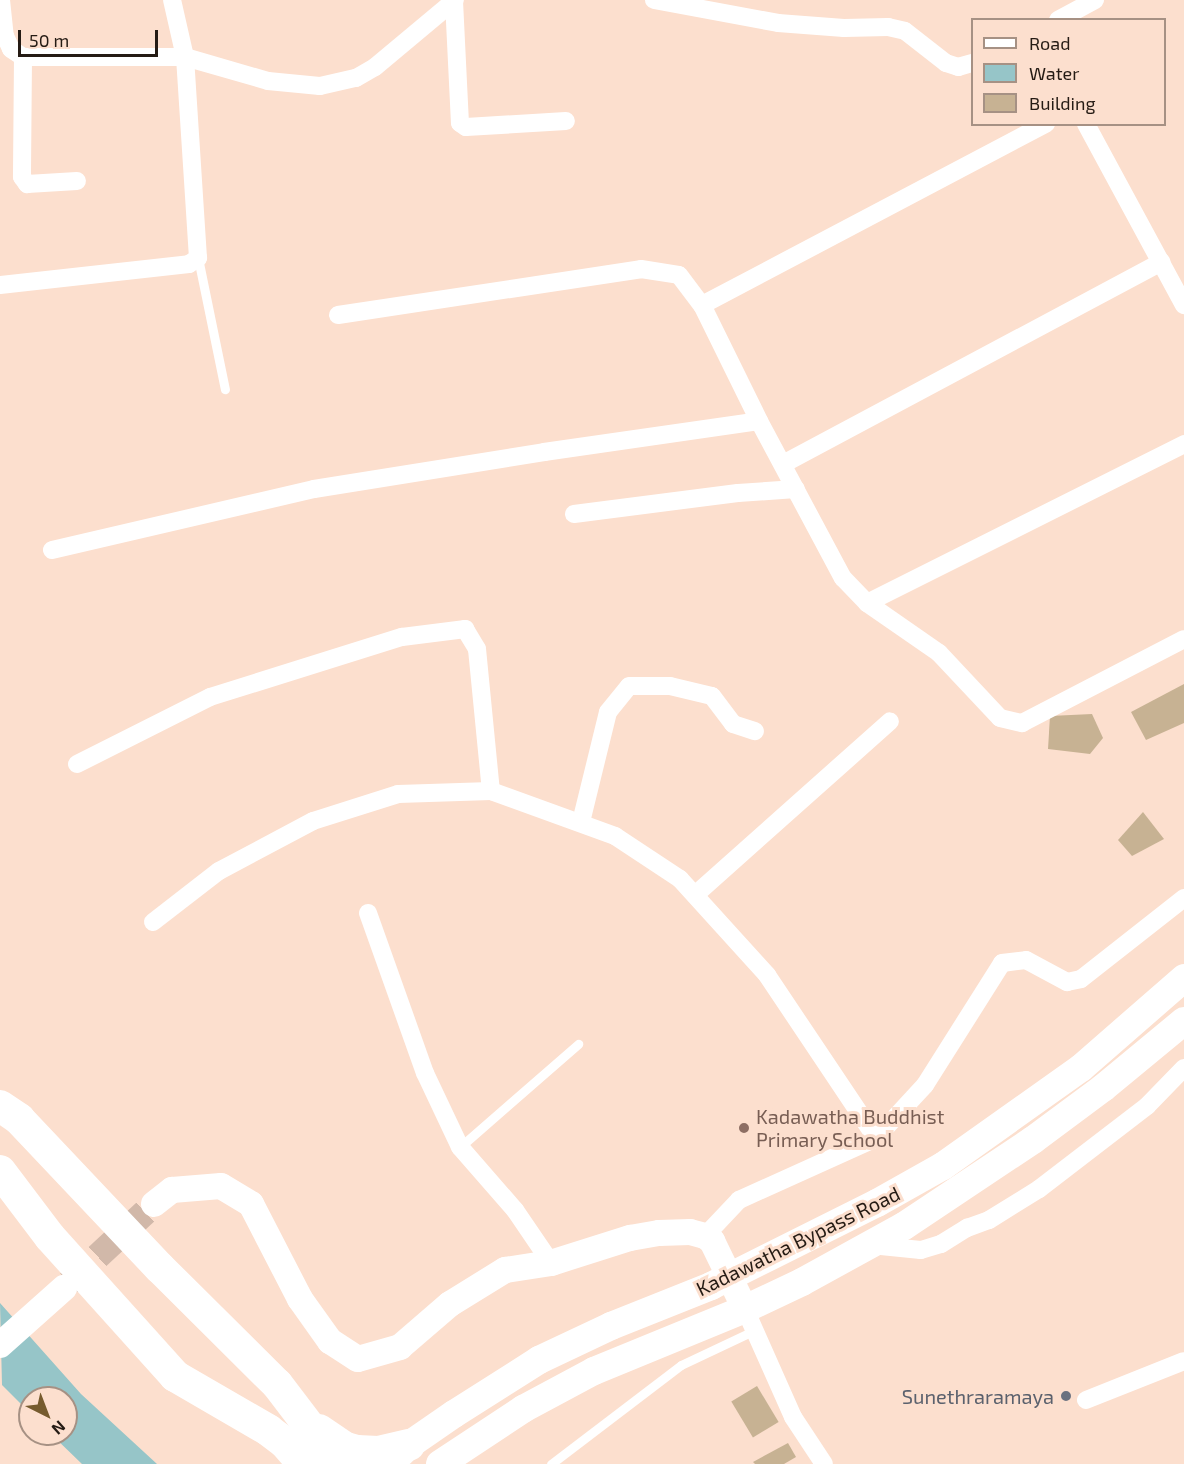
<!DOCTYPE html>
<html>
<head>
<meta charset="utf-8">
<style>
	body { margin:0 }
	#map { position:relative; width:1184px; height:1464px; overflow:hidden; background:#fcdfce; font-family:"Exo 2",sans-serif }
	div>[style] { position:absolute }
	.water>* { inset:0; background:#96c5c8 }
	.building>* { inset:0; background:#c7b293; transform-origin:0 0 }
	.secondary-tunnel>* { height:26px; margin-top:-13px; transform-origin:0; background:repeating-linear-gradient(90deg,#d1b8a9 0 26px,transparent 0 39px) }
	.lane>* { height:9px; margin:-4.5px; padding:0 4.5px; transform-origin:4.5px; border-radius:4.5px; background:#fff }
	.street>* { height:18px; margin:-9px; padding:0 9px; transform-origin:9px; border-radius:9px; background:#fff }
	.secondary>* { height:26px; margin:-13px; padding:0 13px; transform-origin:13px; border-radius:13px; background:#fff }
	.primary>* { height:28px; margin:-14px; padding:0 14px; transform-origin:14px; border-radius:14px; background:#fff }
	.highway>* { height:32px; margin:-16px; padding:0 16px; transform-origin:16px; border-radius:16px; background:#fff }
	.dots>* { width:16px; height:16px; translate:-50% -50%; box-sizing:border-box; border:3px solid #fcdfce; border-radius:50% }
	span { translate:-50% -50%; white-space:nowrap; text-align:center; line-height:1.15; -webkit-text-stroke:6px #fcdfce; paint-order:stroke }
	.education-label { font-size:20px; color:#785e54 }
	.left { translate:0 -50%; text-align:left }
	.street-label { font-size:20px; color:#251b14 }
	.worship-label { font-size:20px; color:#5b616d }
	.right { translate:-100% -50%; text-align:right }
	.legend { position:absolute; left:971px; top:18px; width:195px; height:108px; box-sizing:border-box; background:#fcdfce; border:2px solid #a69184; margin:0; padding:8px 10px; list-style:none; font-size:18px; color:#251b14 }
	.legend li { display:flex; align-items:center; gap:12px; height:30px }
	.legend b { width:30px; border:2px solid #a69184 }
	.north { position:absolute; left:18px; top:1386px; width:60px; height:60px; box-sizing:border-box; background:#fcdfce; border:2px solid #a69184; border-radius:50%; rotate:138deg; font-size:16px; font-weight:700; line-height:24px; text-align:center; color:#251b14 }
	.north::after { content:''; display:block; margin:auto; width:21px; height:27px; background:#765b2e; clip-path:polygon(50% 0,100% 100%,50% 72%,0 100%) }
	.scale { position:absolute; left:18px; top:30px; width:140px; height:27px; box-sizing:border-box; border:3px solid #251b14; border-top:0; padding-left:8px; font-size:18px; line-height:21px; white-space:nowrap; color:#251b14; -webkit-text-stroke:4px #fcdfce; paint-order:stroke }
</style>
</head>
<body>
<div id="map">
	<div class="water">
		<i style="clip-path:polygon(0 1303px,81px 1394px,157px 1464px,82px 1464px,51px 1434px,66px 1434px,66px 1398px,30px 1398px,30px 1413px,2px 1385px)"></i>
	</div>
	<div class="building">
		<i style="clip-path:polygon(1184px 684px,1184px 723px,1146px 740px,1131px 712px)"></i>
		<i style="clip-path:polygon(1092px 714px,1103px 738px,1090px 754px,1048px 749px,1050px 716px)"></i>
		<i style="clip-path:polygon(1143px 812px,1164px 839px,1132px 856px,1118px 840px)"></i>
		<i style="left:757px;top:1386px;width:42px;height:30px;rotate:59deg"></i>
		<i style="clip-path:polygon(788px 1443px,796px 1457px,784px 1464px,755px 1464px,753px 1462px)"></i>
	</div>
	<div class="secondary-tunnel">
		<i style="left:69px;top:1283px;width:116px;rotate:-42.9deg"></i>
	</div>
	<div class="lane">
		<i style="left:198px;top:258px;width:134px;rotate:78.4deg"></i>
		<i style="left:460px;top:1147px;width:157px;rotate:-41.1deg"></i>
		<i style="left:551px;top:1464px;width:163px;rotate:-37.3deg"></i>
		<i style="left:681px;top:1365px;width:82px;rotate:-25.3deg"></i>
	</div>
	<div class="street">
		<i style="left:1px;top:0;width:36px;rotate:84deg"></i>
		<i style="left:5px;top:36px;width:14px;rotate:65deg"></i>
		<i style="left:11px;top:49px;width:14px;rotate:34deg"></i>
		<i style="left:23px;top:57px;width:162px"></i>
		<i style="left:185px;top:57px;width:86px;rotate:16.1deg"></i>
		<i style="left:268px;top:81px;width:52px;rotate:5.5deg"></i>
		<i style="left:320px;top:86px;width:37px;rotate:-13deg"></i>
		<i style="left:356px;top:78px;width:22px;rotate:-30deg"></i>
		<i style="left:375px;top:67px;width:104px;rotate:-39.9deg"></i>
		<i style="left:654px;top:0;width:126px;rotate:10.5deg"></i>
		<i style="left:778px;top:23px;width:66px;rotate:4.3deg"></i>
		<i style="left:844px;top:28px;width:44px;rotate:-1.3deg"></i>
		<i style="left:888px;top:27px;width:17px;rotate:13deg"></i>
		<i style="left:905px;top:31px;width:52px;rotate:38deg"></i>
		<i style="left:946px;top:63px;width:13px;rotate:18deg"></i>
		<i style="left:958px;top:67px;width:15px;rotate:-16deg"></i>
		<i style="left:454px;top:1px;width:122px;rotate:87.2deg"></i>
		<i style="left:460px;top:123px;width:7px;rotate:34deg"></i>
		<i style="left:466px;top:127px;width:100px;rotate:-3.4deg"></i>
		<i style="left:1058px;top:20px;width:42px;rotate:-28.4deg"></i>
		<i style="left:23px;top:57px;width:120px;rotate:90.5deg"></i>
		<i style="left:22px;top:177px;width:9px;rotate:54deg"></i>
		<i style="left:27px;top:184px;width:50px;rotate:-3.4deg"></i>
		<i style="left:1086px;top:124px;width:206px;rotate:61.6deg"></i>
		<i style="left:0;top:285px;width:190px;rotate:-6.3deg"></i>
		<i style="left:189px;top:264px;width:11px;rotate:-34deg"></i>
		<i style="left:198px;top:258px;width:201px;rotate:-93.7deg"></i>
		<i style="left:185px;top:57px;width:58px;rotate:-102.8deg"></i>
		<i style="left:702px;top:305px;width:389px;rotate:-27.8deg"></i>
		<i style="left:338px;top:315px;width:306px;rotate:-8.6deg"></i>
		<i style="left:641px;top:269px;width:38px;rotate:9deg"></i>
		<i style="left:679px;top:275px;width:38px;rotate:53deg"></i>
		<i style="left:702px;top:305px;width:129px;rotate:63.8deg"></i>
		<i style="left:759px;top:421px;width:178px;rotate:61.9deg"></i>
		<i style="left:843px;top:578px;width:35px;rotate:46deg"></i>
		<i style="left:867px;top:603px;width:88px;rotate:34.8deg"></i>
		<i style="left:939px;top:653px;width:89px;rotate:46.8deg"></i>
		<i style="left:1000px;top:718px;width:23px;rotate:13deg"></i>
		<i style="left:1022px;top:723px;width:182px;rotate:-27.4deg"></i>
		<i style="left:783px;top:464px;width:429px;rotate:-28.1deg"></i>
		<i style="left:574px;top:514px;width:165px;rotate:-7.3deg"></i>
		<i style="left:738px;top:493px;width:58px;rotate:-3.9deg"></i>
		<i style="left:52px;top:550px;width:269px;rotate:-13.1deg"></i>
		<i style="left:314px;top:489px;width:233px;rotate:-9.1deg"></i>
		<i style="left:544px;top:452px;width:217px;rotate:-8.2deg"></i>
		<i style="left:867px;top:603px;width:355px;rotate:-26.6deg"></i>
		<i style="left:77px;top:764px;width:149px;rotate:-26.7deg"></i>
		<i style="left:210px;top:697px;width:201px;rotate:-17.4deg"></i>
		<i style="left:402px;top:637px;width:64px;rotate:-7.2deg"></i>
		<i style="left:465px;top:629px;width:23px;rotate:59deg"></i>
		<i style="left:477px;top:649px;width:143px;rotate:84.4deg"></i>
		<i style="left:581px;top:822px;width:113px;rotate:-76.2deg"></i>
		<i style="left:608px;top:712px;width:33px;rotate:-51deg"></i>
		<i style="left:629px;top:686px;width:41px"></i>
		<i style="left:670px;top:686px;width:43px;rotate:13.4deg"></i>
		<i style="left:712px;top:696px;width:35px;rotate:53deg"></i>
		<i style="left:733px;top:724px;width:23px;rotate:18deg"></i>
		<i style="left:695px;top:895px;width:261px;rotate:-41.7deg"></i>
		<i style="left:368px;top:913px;width:170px;rotate:70.4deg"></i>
		<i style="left:425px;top:1073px;width:82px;rotate:64.7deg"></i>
		<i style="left:460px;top:1147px;width:84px;rotate:48.9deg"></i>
		<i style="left:515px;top:1210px;width:64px;rotate:55.8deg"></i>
		<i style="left:153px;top:922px;width:83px;rotate:-37.7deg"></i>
		<i style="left:219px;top:871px;width:106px;rotate:-28deg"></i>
		<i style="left:313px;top:821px;width:89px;rotate:-17.6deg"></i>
		<i style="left:398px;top:794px;width:93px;rotate:-1.8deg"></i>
		<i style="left:491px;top:791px;width:132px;rotate:19.9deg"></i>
		<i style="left:615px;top:836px;width:78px;rotate:33.5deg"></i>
		<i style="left:680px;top:879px;width:130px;rotate:47.8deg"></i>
		<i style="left:767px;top:975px;width:196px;rotate:56.2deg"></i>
		<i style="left:705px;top:1236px;width:50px;rotate:-46.6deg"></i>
		<i style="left:739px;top:1200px;width:150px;rotate:-24.3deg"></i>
		<i style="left:876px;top:1138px;width:72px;rotate:-47.2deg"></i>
		<i style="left:925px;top:1085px;width:144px;rotate:-57.7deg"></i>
		<i style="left:1002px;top:963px;width:24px;rotate:-7deg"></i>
		<i style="left:1026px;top:960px;width:47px;rotate:28.2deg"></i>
		<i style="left:1067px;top:982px;width:14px;rotate:-12deg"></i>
		<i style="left:1081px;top:979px;width:131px;rotate:-38.2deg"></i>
		<i style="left:871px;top:1245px;width:50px;rotate:5.7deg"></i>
		<i style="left:921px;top:1250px;width:21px;rotate:-17deg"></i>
		<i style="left:941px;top:1244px;width:31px;rotate:-32deg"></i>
		<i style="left:967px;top:1228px;width:23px;rotate:-20deg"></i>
		<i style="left:989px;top:1220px;width:59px;rotate:-31.8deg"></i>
		<i style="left:1039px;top:1189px;width:136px;rotate:-37.5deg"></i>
		<i style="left:1147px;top:1106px;width:53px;rotate:-45.8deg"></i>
		<i style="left:745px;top:1309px;width:118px;rotate:66deg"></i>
		<i style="left:793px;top:1417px;width:56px;rotate:56.6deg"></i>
		<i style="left:1086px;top:1400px;width:105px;rotate:-21.7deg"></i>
	</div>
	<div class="secondary">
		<i style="left:154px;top:1204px;width:23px;rotate:-38deg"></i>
		<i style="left:172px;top:1190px;width:49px;rotate:-4.7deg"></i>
		<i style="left:221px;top:1186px;width:35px;rotate:31deg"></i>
		<i style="left:251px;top:1204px;width:107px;rotate:62.7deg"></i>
		<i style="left:300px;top:1299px;width:52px;rotate:54.5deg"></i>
		<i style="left:330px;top:1341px;width:33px;rotate:33deg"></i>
		<i style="left:358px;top:1359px;width:44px;rotate:-15.9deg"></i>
		<i style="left:400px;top:1347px;width:66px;rotate:-40.7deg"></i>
		<i style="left:450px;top:1304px;width:65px;rotate:-31.7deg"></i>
		<i style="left:505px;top:1270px;width:47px;rotate:-8.7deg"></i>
		<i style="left:551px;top:1263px;width:83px;rotate:-17.6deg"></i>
		<i style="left:630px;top:1238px;width:29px;rotate:-10deg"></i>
		<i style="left:659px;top:1233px;width:31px;rotate:-2deg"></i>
		<i style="left:690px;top:1232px;width:16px;rotate:15deg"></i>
		<i style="left:705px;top:1236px;width:9px;rotate:36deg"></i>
		<i style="left:712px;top:1241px;width:76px;rotate:64.1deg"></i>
		<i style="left:0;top:1345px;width:86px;rotate:-41.7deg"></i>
	</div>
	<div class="primary">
		<i style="left:393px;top:1461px;width:23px;rotate:-45deg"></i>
		<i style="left:409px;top:1445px;width:55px;rotate:-34.6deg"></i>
		<i style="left:454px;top:1414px;width:101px;rotate:-32.4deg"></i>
		<i style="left:539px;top:1360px;width:80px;rotate:-25.3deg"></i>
		<i style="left:611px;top:1326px;width:108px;rotate:-21.8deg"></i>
		<i style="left:711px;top:1286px;width:186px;rotate:-26.6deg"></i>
		<i style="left:877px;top:1203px;width:76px;rotate:-29.3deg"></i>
		<i style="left:943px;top:1166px;width:169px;rotate:-35.4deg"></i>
		<i style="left:1081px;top:1068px;width:137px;rotate:-41.1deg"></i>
		<i style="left:440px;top:1464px;width:100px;rotate:-33.5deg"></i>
		<i style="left:523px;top:1409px;width:81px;rotate:-28.2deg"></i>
		<i style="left:594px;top:1371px;width:163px;rotate:-22.3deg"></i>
		<i style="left:745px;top:1309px;width:63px;rotate:-25.3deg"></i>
		<i style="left:802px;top:1282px;width:116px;rotate:-28.8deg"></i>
		<i style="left:904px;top:1226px;width:155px;rotate:-33.7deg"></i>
		<i style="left:1033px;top:1140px;width:87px;rotate:-36.6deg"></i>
		<i style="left:1103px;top:1088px;width:105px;rotate:-39.6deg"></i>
	</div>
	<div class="highway">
		<i style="left:0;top:1106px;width:23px;rotate:34deg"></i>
		<i style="left:19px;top:1119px;width:205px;rotate:46.6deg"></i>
		<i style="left:160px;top:1268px;width:165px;rotate:44.8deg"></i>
		<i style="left:277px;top:1384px;width:101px;rotate:52.7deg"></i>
		<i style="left:0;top:1171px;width:83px;rotate:52.9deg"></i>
		<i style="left:50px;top:1237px;width:187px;rotate:48deg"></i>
		<i style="left:175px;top:1376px;width:108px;rotate:30.1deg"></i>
		<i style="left:268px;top:1430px;width:21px;rotate:37deg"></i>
		<i style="left:285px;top:1443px;width:28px;rotate:49deg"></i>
		<i style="left:319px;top:1430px;width:32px;rotate:34deg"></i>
		<i style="left:346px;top:1448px;width:11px;rotate:15deg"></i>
		<i style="left:357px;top:1451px;width:21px;rotate:3deg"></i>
		<i style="left:378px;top:1452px;width:32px;rotate:-13deg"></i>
	</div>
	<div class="dots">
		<i style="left:744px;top:1128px;background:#8d6e63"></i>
		<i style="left:1066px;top:1396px;background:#6b7280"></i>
	</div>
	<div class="education-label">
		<span class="left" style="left:756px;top:1128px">Kadawatha Buddhist<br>Primary School</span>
	</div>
	<div class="street-label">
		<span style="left:798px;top:1241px;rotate:-26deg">Kadawatha Bypass Road</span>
	</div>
	<div class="worship-label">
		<span class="right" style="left:1054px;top:1396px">Sunethraramaya</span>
	</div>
	<ul class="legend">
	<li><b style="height:8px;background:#fff"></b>Road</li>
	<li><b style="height:16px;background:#96c5c8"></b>Water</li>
	<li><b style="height:16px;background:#c7b293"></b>Building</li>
	</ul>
	<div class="north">N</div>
	<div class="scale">50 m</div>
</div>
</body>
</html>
